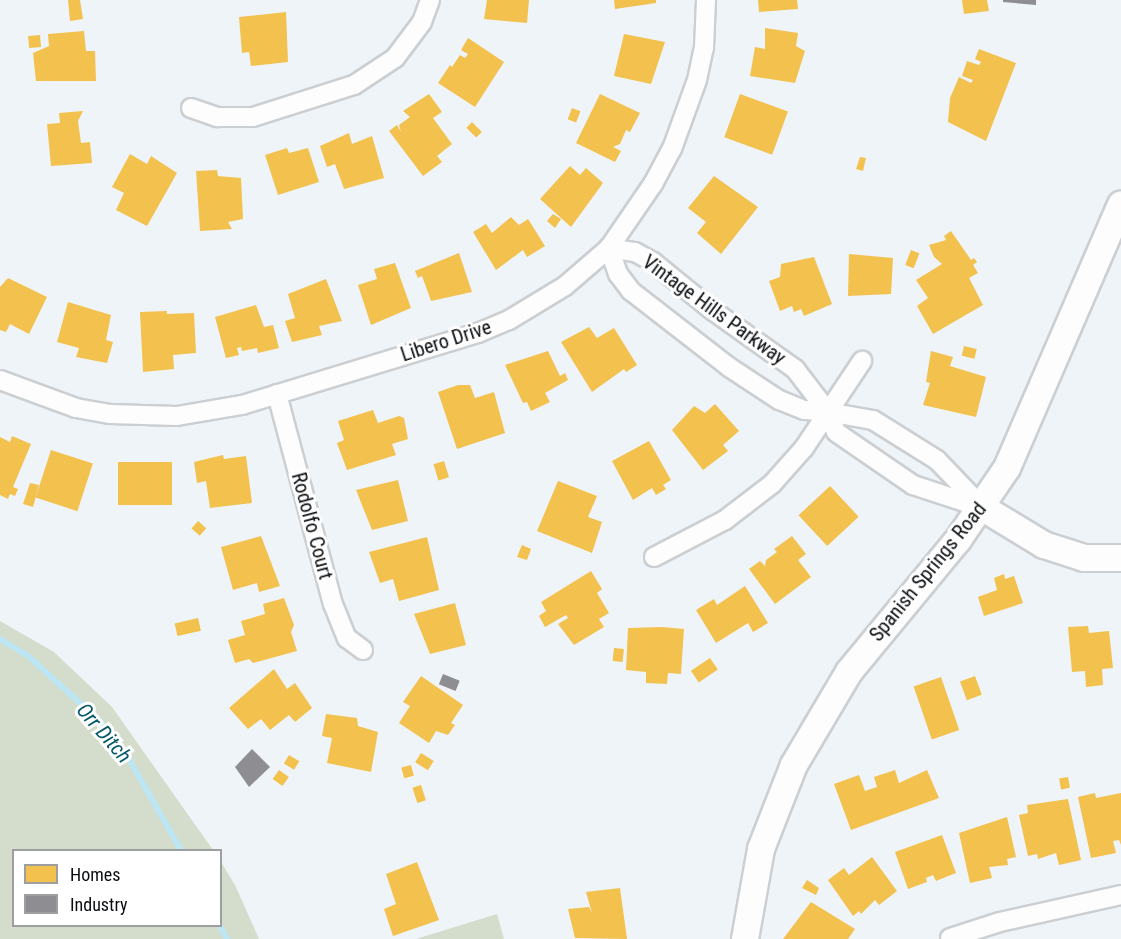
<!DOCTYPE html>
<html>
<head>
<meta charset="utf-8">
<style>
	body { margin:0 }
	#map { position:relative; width:1121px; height:939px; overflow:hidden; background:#eff4f9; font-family:"Roboto Condensed",sans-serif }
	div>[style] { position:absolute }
	.green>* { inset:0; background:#d4dccb }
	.homes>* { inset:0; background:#f2c14e; transform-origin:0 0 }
	.industry>* { inset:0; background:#8d8d92; transform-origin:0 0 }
	.stream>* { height:6px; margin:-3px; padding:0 3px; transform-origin:3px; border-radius:3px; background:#bce6f3 }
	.roads { filter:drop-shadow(2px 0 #cbcfd2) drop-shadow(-2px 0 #cbcfd2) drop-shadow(0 2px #cbcfd2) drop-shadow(0 -2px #cbcfd2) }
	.street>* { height:18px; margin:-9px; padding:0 9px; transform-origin:9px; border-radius:9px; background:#fdfdfe }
	.secondary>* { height:26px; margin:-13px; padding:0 13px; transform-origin:13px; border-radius:13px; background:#fdfdfe }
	span { translate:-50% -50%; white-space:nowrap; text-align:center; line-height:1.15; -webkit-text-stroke:6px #fff; paint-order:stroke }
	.street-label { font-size:20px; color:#0a0d10 }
	.water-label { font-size:21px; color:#055869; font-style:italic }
	.legend { position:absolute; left:12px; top:849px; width:210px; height:78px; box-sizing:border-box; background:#fff; border:2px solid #9d9e9f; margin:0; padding:8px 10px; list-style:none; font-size:18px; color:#0a0d10 }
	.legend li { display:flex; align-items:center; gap:12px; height:30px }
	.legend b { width:30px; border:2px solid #9d9e9f }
</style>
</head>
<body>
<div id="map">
	<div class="green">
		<i style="clip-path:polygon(0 621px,54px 652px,112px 707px,213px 850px,14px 850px,14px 926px,220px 926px,221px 862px,235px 885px,259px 939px,0 939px)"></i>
		<i style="clip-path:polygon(497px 914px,504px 939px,416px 939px)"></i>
	</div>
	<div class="homes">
		<i style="clip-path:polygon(68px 0,80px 0,83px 19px,70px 21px)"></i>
		<i style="clip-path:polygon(487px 0,529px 0,527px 23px,484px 19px)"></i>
		<i style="clip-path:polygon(614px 0,656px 0,656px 3px,615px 9px)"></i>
		<i style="clip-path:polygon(758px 0,797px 0,798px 9px,759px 12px)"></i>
		<i style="clip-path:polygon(962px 0,987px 0,989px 11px,964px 14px)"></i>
		<i style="clip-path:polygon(286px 12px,288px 62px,251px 66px,249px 52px,242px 53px,239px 17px)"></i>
		<i style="clip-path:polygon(765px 28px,798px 33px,796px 46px,805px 51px,795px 83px,750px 76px,755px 47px,765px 49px)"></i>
		<i style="clip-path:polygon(84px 31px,86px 51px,95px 51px,96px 81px,36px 81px,33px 53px,49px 46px,48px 34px)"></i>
		<i style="clip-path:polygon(624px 34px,665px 42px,651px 84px,614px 76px)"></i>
		<i style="left:40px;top:35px;width:12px;height:12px;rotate:85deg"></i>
		<i style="clip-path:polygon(468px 38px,504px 62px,475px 107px,438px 83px,450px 65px,452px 67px,460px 55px,465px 58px,468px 54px,461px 50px)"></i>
		<i style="clip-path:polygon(979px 49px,1016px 63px,986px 141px,948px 122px,950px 98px,959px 77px,971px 83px,973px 80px,962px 76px,967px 61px,979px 65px,981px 62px,975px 59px)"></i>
		<i style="clip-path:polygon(429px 94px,442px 112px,433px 118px,452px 144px,437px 156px,442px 162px,423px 176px,389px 131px,397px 125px,401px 132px,399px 125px,410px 117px,403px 111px)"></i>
		<i style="clip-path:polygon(600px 94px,640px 113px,630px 132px,626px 130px,620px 144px,613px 147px,621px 151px,615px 162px,576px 143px)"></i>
		<i style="left:740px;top:94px;width:51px;height:46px;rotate:20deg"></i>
		<i style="left:572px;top:108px;width:9px;height:12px;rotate:21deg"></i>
		<i style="clip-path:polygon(83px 111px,78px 121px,81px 143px,90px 142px,92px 163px,51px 166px,47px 124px,60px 123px,59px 113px)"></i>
		<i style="left:472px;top:122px;width:14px;height:8px;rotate:45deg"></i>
		<i style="clip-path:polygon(349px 133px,352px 144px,372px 136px,384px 178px,344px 189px,335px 164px,327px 167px,320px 146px)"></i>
		<i style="clip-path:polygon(287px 148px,289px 153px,308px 148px,319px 182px,278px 195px,265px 155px)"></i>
		<i style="clip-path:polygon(130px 154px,147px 164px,151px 156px,177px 173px,147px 226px,116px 210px,124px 193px,112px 187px)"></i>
		<i style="clip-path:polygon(860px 157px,866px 158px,863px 171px,856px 169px)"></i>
		<i style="clip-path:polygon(570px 166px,580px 175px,586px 168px,603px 183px,571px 227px,540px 199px)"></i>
		<i style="clip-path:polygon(217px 170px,218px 176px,241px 178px,243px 219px,228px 222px,232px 229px,200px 231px,196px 171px)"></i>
		<i style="clip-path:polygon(714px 176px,758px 207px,721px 254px,697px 233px,706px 222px,688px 208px)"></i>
		<i style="clip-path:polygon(553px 214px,561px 219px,555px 228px,547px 221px)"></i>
		<i style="clip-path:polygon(511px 217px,519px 225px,528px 219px,545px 246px,527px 257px,523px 250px,496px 270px,473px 232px,486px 224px,492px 233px)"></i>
		<i style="clip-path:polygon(951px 231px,971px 260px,974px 258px,977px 262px,973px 265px,978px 273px,969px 278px,983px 305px,933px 334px,917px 306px,928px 298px,916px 280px,942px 264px,934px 257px,929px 245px,946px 240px,944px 236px)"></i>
		<i style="left:911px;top:250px;width:9px;height:16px;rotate:21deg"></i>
		<i style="clip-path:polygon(459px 253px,472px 292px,431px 301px,422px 276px,418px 278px,415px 271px)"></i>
		<i style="clip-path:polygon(849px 254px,893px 258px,891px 294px,848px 296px)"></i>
		<i style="clip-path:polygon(814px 257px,832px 304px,804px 316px,801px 309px,794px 312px,792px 306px,780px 311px,769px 281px,780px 277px,781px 264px)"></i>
		<i style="clip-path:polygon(395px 263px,411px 308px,371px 325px,358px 285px,377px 279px,374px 269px)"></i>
		<i style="clip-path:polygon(8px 278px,47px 297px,29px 334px,10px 324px,6px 332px,0 330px,0 287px)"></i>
		<i style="clip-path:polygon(326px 279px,342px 321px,319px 326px,322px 335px,292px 342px,285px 321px,295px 318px,288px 294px)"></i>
		<i style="clip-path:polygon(68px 302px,111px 315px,106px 340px,113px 342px,107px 363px,76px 357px,79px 348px,57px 342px)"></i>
		<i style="clip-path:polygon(256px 305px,264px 327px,273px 325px,279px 348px,258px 353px,257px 348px,242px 351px,241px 347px,237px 348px,239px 355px,226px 358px,215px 317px)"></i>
		<i style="clip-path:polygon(167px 311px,167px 314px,194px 313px,196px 353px,173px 355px,174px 369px,143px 372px,140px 312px)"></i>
		<i style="clip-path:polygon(589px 327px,597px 338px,614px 328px,637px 365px,626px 372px,624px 369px,592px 392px,561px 342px)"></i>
		<i style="left:964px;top:346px;width:13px;height:10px;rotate:13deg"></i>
		<i style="clip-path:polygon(548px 351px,560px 376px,565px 373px,568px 380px,545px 393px,550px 402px,531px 411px,527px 402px,523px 403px,505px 365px)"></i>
		<i style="clip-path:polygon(931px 351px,953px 357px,950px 366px,986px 377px,976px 417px,923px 405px,930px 383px,926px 382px)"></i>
		<i style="clip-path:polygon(458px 385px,470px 385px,475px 398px,494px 392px,505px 433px,457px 449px,438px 392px)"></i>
		<i style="clip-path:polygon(715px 404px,739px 431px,723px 445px,728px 451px,703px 470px,672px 430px,694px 406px,705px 413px)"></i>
		<i style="clip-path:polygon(373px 410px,378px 423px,399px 416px,404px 418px,408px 439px,392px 444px,396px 455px,347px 470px,337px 443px,344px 440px,338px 421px)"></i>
		<i style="clip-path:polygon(12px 436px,31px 444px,13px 487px,18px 489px,15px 496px,10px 494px,8px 499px,0 495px,0 437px,10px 442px)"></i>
		<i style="clip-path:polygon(649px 441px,671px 480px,663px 485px,666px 489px,656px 495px,652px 488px,633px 500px,612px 461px)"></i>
		<i style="left:51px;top:450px;width:44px;height:50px;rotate:18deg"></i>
		<i style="clip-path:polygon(223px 455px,224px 459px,246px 456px,252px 503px,210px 508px,206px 481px,197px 483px,194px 462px)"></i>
		<i style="left:444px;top:461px;width:17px;height:11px;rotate:73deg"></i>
		<i style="left:118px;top:462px;width:54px;height:43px"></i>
		<i style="clip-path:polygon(398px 480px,408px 521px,372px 530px,356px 490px)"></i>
		<i style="clip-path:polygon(558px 481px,597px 496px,588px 517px,602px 522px,592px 553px,537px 531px)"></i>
		<i style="clip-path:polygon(30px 483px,39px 485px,33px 507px,23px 504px)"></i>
		<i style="left:830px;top:486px;width:42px;height:43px;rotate:47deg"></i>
		<i style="left:198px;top:521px;width:11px;height:10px;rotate:41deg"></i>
		<i style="clip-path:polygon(261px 536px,280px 586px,259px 592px,257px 583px,233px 590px,221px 547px)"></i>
		<i style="clip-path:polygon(792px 536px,806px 554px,798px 560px,811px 577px,775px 604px,749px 569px,760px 561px,765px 566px,766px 560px,777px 552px,774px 549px)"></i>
		<i style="clip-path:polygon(427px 537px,439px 590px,399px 601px,393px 579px,380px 583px,369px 552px)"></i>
		<i style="clip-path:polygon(522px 545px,531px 549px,527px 560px,517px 557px)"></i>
		<i style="clip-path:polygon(591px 571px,602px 589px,597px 593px,609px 613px,599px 619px,604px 627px,574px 645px,558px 624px,568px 618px,566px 615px,545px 627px,539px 616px,546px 611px,541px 602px)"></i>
		<i style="clip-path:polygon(1004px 574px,1005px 579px,1014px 576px,1023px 603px,984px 616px,978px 597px,997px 590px,994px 578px)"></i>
		<i style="clip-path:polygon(745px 586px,768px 623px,753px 632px,748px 623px,716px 643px,696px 610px,714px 599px,717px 605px)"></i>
		<i style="clip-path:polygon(284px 598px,294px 625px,291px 632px,297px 651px,253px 663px,249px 659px,235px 663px,228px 640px,245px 635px,241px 621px,265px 614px,263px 604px)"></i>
		<i style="clip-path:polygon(455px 603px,466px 645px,430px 654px,414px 614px)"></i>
		<i style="left:198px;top:618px;width:13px;height:24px;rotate:77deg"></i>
		<i style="clip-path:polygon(1088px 626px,1089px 633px,1109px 631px,1113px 668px,1102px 669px,1103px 685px,1086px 687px,1085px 671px,1072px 672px,1068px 627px)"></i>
		<i style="clip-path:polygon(662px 627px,684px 629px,681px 674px,668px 673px,667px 684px,646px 683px,646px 672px,626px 670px,628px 628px)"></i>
		<i style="left:614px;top:648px;width:10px;height:13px;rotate:6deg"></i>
		<i style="left:710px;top:658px;width:14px;height:23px;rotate:56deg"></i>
		<i style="clip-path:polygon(274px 669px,287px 689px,295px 683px,312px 708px,295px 722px,289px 715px,270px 730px,261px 719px,248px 729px,229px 708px)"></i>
		<i style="clip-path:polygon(421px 676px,463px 705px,451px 723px,455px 725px,448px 735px,436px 731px,429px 743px,399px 723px,410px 706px,403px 702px)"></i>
		<i style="left:975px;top:676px;width:20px;height:16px;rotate:70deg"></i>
		<i style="left:941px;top:677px;width:56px;height:29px;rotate:71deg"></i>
		<i style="clip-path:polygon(326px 714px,357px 718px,358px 726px,378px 732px,371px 772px,327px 763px,332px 738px,322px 736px)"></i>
		<i style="left:421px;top:753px;width:15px;height:11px;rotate:32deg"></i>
		<i style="left:289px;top:755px;width:12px;height:10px;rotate:31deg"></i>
		<i style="left:411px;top:765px;width:11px;height:10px;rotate:75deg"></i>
		<i style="left:279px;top:770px;width:12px;height:11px;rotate:35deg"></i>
		<i style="clip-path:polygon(895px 770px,899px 783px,927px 770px,939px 798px,851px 830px,834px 784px,859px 775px,865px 791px,877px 787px,874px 777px)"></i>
		<i style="left:1068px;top:777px;width:11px;height:9px;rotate:80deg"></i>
		<i style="left:421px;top:785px;width:16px;height:9px;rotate:72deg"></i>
		<i style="clip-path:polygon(1095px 793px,1096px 798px,1121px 793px,1121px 845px,1119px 840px,1113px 841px,1116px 853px,1091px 858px,1078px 797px)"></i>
		<i style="clip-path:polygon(1068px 799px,1081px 860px,1059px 865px,1056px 853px,1038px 859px,1037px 854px,1028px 856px,1019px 815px,1028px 813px,1027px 805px)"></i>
		<i style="clip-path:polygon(1007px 817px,1016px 857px,1007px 859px,1008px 865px,989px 867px,992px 878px,970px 883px,959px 833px)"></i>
		<i style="clip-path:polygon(942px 835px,956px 873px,936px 881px,933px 875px,926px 878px,927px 882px,908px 889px,895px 852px)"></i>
		<i style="clip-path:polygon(872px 857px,897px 891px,879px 905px,875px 900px,861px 914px,859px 911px,853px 916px,828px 880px,844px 868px,849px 875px)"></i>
		<i style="clip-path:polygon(417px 862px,439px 920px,393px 936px,384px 909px,396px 904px,386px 874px)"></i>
		<i style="clip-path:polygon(807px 880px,819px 888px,816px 895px,802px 888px)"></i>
		<i style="clip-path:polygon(620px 888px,627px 939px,575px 938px,568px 909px,589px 907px,592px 913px,586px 892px)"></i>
		<i style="clip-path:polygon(811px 902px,855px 929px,848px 939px,783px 939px)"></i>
	</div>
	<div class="industry">
		<i style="clip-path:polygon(1003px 0,1036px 0,1036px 5px,1003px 2px)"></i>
		<i style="left:443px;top:674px;width:18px;height:11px;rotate:22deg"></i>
		<i style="clip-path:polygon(252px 749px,270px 767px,249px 787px,235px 767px)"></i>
	</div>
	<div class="stream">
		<i style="left:0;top:639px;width:31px;rotate:31deg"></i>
		<i style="left:27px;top:655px;width:98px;rotate:42.1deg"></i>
		<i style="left:100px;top:721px;width:48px;rotate:52.7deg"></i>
		<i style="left:129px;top:759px;width:105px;rotate:60.3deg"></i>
		<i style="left:220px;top:926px;width:15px;rotate:62deg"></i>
	</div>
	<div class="roads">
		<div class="street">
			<i style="left:191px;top:108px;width:28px;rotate:19deg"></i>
			<i style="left:217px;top:117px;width:36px"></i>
			<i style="left:253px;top:117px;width:106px;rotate:-17.6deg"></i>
			<i style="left:354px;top:85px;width:49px;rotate:-33.4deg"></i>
			<i style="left:395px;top:58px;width:45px;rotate:-53.1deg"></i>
			<i style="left:422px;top:22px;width:23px;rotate:-70deg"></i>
			<i style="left:0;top:380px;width:81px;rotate:20.2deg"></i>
			<i style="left:76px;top:408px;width:35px;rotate:10deg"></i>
			<i style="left:110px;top:414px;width:67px;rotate:1.7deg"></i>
			<i style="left:177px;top:416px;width:66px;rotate:-9.6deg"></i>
			<i style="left:242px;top:405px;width:247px;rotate:-17deg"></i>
			<i style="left:478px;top:333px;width:34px;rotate:-23deg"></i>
			<i style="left:509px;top:320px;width:66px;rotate:-31.3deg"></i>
			<i style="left:565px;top:286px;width:58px;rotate:-40.8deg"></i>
			<i style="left:609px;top:248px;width:78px;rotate:-55.5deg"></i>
			<i style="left:653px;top:184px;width:40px;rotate:-62deg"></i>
			<i style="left:672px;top:149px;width:73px;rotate:-70.1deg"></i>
			<i style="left:697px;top:80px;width:33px;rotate:-78deg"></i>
			<i style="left:704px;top:48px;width:48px;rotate:-87.6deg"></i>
			<i style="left:277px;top:394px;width:217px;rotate:75.1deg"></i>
			<i style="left:333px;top:604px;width:37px;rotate:68deg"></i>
			<i style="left:347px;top:638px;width:20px;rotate:37deg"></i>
			<i style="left:983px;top:508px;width:74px;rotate:-161.8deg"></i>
			<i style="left:913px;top:485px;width:93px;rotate:-145.5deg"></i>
			<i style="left:836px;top:432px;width:22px;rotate:-112deg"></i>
			<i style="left:828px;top:412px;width:24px;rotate:-175deg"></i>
			<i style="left:804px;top:410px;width:27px;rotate:-158deg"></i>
			<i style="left:779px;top:400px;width:60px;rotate:-146.6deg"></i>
			<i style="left:729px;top:367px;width:124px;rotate:-142.2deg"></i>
			<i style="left:631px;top:291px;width:21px;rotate:-127deg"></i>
			<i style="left:618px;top:274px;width:28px;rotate:-109deg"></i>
			<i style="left:609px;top:248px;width:26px;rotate:9deg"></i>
			<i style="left:635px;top:252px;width:21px;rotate:29deg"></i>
			<i style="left:653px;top:262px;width:76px;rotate:39.1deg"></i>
			<i style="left:712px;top:310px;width:102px;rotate:35.4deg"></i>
			<i style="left:795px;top:369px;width:54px;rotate:52.5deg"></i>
			<i style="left:828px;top:412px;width:46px;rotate:10.1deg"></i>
			<i style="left:873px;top:420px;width:75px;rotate:32deg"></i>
			<i style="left:937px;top:460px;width:66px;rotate:46.2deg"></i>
			<i style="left:654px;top:557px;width:80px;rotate:-27.5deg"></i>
			<i style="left:725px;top:520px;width:59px;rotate:-37.5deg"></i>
			<i style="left:772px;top:484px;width:48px;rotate:-48.4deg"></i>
			<i style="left:804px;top:448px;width:105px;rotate:-56.3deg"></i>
			<i style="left:950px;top:938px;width:52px;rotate:-17.7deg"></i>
			<i style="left:1000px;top:922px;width:124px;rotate:-12.6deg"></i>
		</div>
		<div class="secondary">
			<i style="left:983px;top:508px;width:71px;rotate:31.2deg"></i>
			<i style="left:1044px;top:545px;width:42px;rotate:18deg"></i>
			<i style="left:1084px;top:558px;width:37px"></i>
			<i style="left:745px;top:939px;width:91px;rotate:-79.9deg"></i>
			<i style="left:761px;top:849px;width:90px;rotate:-68.6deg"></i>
			<i style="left:794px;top:765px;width:108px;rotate:-59.4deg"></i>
			<i style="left:849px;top:672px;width:171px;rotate:-50.5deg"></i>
			<i style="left:958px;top:540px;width:87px;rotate:-55.8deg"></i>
			<i style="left:1007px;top:468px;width:287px;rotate:-66.6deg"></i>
		</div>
	</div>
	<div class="street-label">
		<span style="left:714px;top:310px;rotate:36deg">Vintage Hills Parkway</span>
		<span style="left:446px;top:341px;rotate:-18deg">Libero Drive</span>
		<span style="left:312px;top:526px;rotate:75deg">Rodolfo Court</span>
		<span style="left:928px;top:572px;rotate:-51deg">Spanish Springs Road</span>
	</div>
	<div class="water-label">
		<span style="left:104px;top:733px;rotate:49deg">Orr Ditch</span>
	</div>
	<ul class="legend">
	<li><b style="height:16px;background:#f2c14e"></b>Homes</li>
	<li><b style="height:16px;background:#8d8d92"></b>Industry</li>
	</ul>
</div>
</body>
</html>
